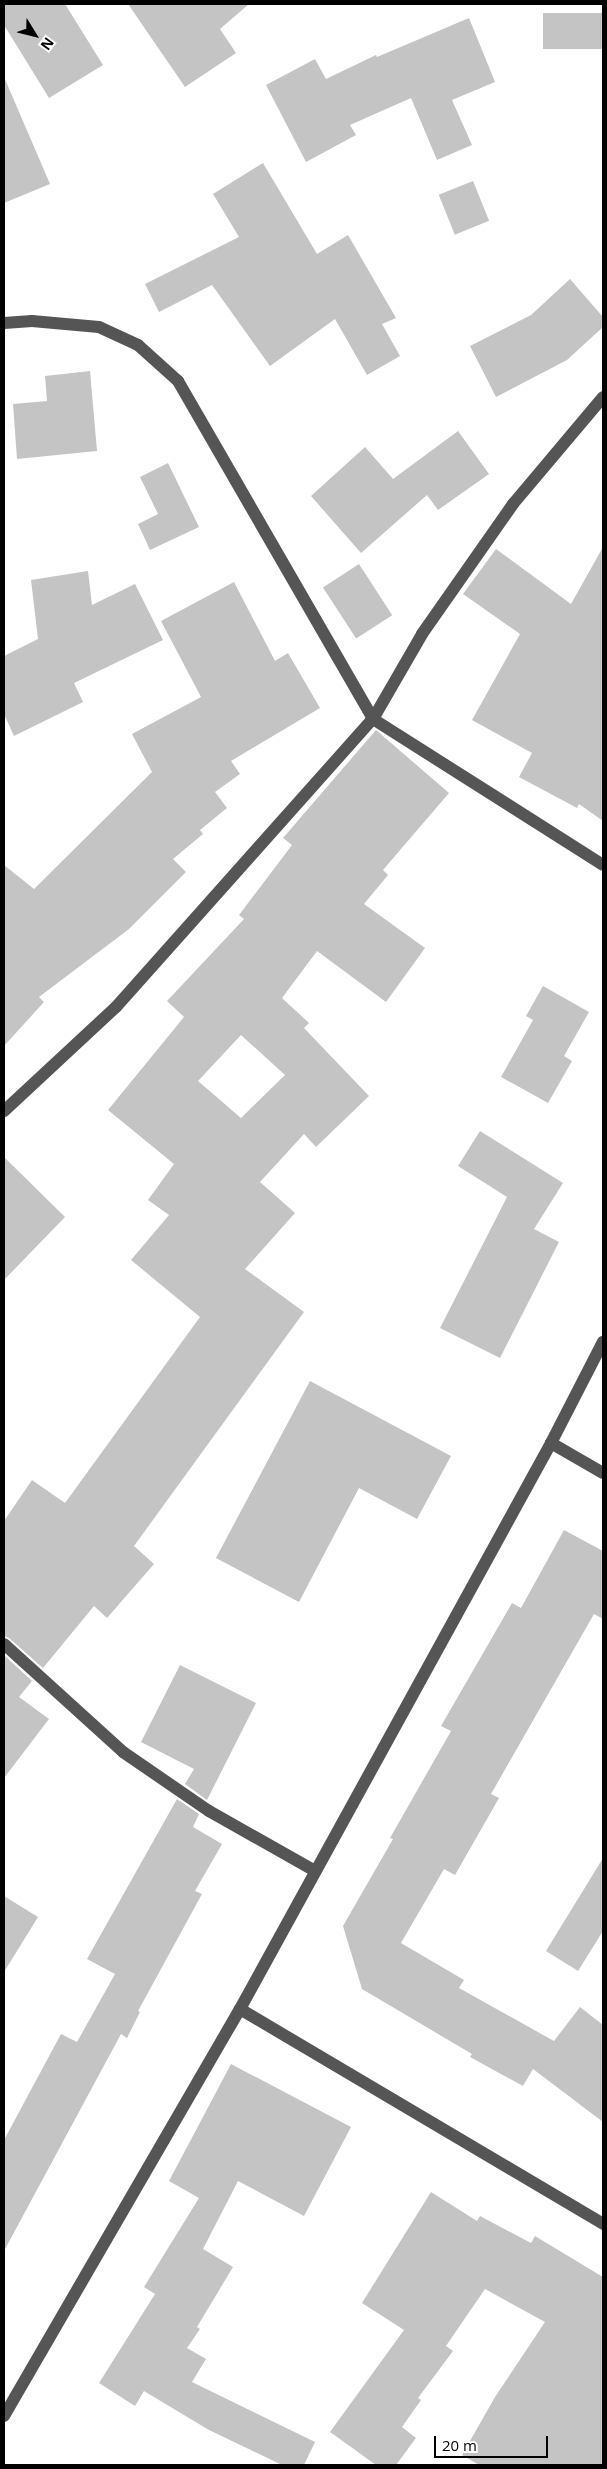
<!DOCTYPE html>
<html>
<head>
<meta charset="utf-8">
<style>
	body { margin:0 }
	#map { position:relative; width:607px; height:2469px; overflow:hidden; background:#fff; font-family:"Open Sans",sans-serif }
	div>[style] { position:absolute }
	.building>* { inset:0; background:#c4c4c4; transform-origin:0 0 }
	.minor>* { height:12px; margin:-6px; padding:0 6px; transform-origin:6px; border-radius:6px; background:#555 }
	span { translate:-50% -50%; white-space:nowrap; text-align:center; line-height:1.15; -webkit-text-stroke:4px #fff; paint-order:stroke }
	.frame { position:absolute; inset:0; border:5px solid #000; pointer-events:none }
	.north { position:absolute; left:10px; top:10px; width:50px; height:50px; -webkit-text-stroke:4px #fff; paint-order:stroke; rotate:126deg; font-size:14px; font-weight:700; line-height:20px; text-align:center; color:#000 }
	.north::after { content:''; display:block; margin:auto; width:18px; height:22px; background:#000; clip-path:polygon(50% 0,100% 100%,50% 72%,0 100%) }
	.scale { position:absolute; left:434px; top:2436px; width:114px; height:22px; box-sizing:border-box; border:2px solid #000; border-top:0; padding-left:6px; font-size:15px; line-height:18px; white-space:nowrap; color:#000; -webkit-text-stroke:4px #fff; paint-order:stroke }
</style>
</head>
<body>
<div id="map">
	<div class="building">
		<i style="clip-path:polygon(4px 4px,65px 4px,103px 65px,49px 98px,4px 25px)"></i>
		<i style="clip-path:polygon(128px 4px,249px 4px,220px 29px,236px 53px,185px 87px)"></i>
		<i style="left:603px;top:13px;width:36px;height:60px;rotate:90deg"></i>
		<i style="clip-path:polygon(469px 18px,495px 82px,452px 100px,472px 145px,437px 160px,411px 98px,350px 125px,356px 135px,306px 162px,266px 85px,315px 59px,326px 79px,376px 55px,377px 57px)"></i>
		<i style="clip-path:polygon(4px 77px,50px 184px,4px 203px)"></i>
		<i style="clip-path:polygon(263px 163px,317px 254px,348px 235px,396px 318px,382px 324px,400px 356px,367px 375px,335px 319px,270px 366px,212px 285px,159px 312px,145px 284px,239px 237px,213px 194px)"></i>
		<i style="left:473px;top:181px;width:43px;height:37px;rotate:68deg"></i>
		<i style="clip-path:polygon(570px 279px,603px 317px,603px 327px,567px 360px,496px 397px,470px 346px,531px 315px)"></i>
		<i style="clip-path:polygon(90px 371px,97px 451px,17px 459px,13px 404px,47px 401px,45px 376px)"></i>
		<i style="clip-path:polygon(458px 431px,489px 474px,438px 510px,427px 495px,361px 553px,311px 496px,365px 447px,393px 479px)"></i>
		<i style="clip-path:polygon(168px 463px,199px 527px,150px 550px,138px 524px,158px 514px,140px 477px)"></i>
		<i style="clip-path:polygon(603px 547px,603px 821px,579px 804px,577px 808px,519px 777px,532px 753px,472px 720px,520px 634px,463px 594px,496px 549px,571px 604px)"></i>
		<i style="left:359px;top:564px;width:61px;height:43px;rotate:57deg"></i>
		<i style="clip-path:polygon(88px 571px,92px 605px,135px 584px,163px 640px,74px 683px,83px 702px,14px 736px,4px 714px,4px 656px,38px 639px,31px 580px)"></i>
		<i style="clip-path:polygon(234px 582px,275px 661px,288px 653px,320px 708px,231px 761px,240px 774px,215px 792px,227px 808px,200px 830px,203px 834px,173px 859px,186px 872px,129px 929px,39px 997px,44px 1002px,4px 1046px,4px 865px,34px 889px,152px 772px,132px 734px,201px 697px,161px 621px)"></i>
		<i style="clip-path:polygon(evenodd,376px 730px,449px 793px,383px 870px,388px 875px,364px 904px,425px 948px,386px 1002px,317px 951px,282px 998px,309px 1023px,304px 1028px,369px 1096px,316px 1147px,304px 1134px,260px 1182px,295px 1213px,245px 1269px,304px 1312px,134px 1546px,154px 1564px,107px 1618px,94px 1606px,43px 1668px,9px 1638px,4px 1636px,4px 1521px,32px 1480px,65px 1503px,200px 1317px,131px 1260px,169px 1215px,148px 1200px,174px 1164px,108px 1110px,184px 1017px,167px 1001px,244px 919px,239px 915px,292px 845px,283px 838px,376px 730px,241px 1035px,285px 1075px,241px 1118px,198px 1081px,241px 1035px)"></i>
		<i style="clip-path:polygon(543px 986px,589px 1012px,564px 1056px,572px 1061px,548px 1103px,501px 1077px,533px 1020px,526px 1016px)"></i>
		<i style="clip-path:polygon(480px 1131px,563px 1183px,534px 1229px,559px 1242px,500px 1358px,440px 1328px,507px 1197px,458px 1166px)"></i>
		<i style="clip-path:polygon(4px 1157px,65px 1217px,4px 1280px)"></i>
		<i style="clip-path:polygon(310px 1381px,451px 1456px,417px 1519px,359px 1488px,299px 1602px,216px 1558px)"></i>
		<i style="clip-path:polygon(564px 1530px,603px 1551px,603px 1619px,594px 1614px,491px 1794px,499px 1798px,455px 1875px,444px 1869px,401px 1943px,464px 1980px,459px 1988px,554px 2041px,580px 2007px,603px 2025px,603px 2122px,533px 2069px,523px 2086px,470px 2057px,472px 2054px,362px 1989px,343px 1926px,393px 1839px,390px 1838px,451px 1731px,441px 1726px,512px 1603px,521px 1608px)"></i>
		<i style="clip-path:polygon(4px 1655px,32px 1681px,19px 1697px,49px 1719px,4px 1778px)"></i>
		<i style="clip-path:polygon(180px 1665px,256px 1703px,207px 1800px,185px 1784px,194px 1769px,141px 1742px)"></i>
		<i style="clip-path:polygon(177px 1799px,199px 1814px,193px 1827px,222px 1844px,195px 1891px,202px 1894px,138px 2011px,140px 2012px,127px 2038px,121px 2034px,4px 2251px,4px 2140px,61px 2034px,77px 2042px,115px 1974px,87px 1959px)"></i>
		<i style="clip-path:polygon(603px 1858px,603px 1931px,578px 1971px,546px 1951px)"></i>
		<i style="clip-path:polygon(4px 1896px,38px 1917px,4px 1972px)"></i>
		<i style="clip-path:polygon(231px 2064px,351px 2127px,304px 2216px,238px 2181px,203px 2249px,233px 2267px,197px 2327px,200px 2329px,187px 2348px,206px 2359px,192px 2382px,315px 2442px,304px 2465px,282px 2465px,209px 2430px,144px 2391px,135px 2406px,99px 2383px,155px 2294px,144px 2287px,199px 2198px,169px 2181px)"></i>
		<i style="clip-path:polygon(431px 2192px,477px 2221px,480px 2216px,531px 2243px,535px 2236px,603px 2277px,603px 2465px,479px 2465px,462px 2455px,495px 2397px,545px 2322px,485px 2289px,446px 2346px,453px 2351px,418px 2398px,421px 2400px,402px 2427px,416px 2438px,396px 2465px,376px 2465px,330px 2432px,404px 2330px,362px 2303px)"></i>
	</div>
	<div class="minor">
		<i style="left:4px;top:323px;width:28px;rotate:-4deg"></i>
		<i style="left:32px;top:321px;width:67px;rotate:5.1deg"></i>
		<i style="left:99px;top:327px;width:43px;rotate:24.8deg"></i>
		<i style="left:138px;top:345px;width:54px;rotate:42deg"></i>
		<i style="left:178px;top:381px;width:390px;rotate:60deg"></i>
		<i style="left:373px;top:719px;width:272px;rotate:32.4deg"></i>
		<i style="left:4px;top:1111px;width:153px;rotate:-42.9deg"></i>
		<i style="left:116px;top:1007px;width:386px;rotate:-48.3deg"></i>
		<i style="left:373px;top:719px;width:98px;rotate:-60deg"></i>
		<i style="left:422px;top:634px;width:159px;rotate:-55deg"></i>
		<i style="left:513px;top:504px;width:140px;rotate:-49.9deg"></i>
		<i style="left:551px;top:1443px;width:60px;rotate:30deg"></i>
		<i style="left:4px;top:1644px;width:161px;rotate:42.2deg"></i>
		<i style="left:123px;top:1752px;width:104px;rotate:34.5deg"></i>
		<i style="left:209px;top:1811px;width:122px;rotate:29.5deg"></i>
		<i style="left:240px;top:2009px;width:422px;rotate:30.6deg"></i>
		<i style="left:4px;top:2416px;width:470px;rotate:-59.9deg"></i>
		<i style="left:240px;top:2009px;width:646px;rotate:-61.21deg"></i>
		<i style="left:551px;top:1443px;width:114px;rotate:-62.8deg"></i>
	</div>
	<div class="frame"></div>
	<div class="north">N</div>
	<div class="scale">20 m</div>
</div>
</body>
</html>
